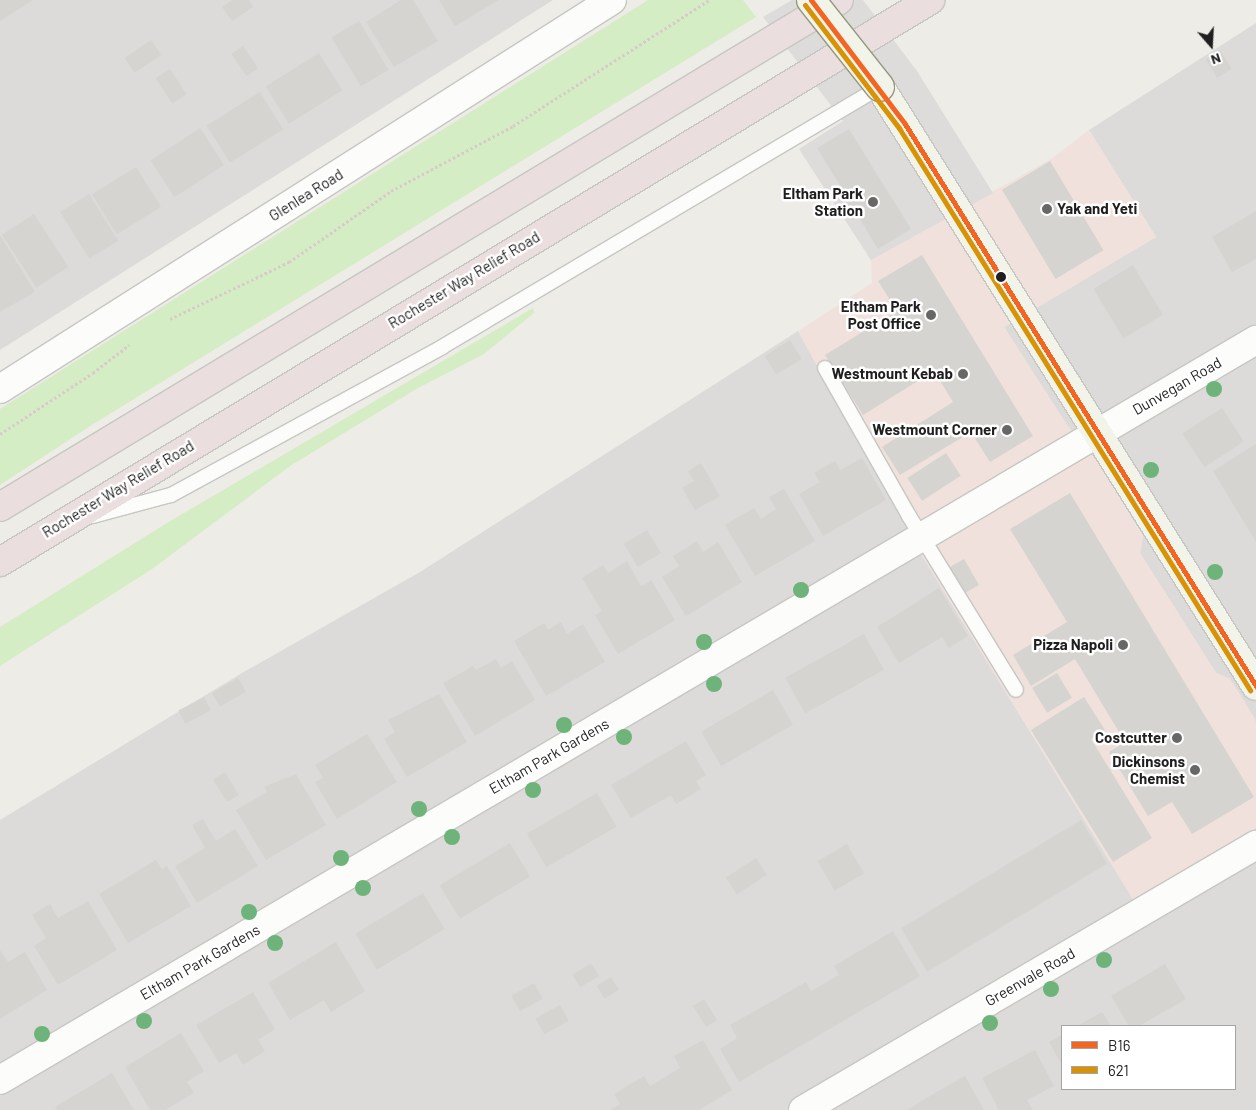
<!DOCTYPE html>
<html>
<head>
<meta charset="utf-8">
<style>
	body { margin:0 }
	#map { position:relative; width:1256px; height:1110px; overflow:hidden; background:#edece7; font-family:Barlow,sans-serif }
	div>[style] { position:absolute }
	.residential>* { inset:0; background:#dcdbd9 }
	.commercial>* { inset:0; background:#f0e1dc }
	.grass>* { inset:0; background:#d5edc4 }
	.pier>* { inset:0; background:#dddcda }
	.building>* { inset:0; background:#d5d4d0; transform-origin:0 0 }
	.path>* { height:3px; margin-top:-1.5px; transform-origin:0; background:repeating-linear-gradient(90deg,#d7cbc7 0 2.5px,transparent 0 5px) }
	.roads { filter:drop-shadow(1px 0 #c6c6c3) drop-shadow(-1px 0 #c6c6c3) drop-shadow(0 1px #c6c6c3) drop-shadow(0 -1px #c6c6c3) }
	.lane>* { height:14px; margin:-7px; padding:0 7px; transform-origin:7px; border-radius:7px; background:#fcfcfb }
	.street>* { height:28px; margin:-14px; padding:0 14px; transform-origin:14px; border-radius:14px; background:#fcfcfb }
	.secondary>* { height:28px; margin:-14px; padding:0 14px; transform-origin:14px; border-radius:14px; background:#f2f4ea }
	.highway>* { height:28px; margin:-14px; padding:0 14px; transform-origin:14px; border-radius:14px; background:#eadede }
	.bridges { filter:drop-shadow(1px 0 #93987e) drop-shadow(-1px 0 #93987e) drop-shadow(0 1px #93987e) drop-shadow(0 -1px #93987e) }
	.secondary-bridge>* { height:28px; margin:-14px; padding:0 14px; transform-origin:14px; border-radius:14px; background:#f2f4ea }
	.bus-1>* { height:5px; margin:-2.5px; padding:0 2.5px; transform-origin:2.5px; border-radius:2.5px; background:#f26522 }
	.bus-2>* { height:5px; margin:-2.5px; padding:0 2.5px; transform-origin:2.5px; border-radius:2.5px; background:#d79205 }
	.trees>* { width:16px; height:16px; margin:-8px; border-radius:50%; background:#6eb37a }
	.dots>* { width:14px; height:14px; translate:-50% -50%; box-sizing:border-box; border:2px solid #fff; border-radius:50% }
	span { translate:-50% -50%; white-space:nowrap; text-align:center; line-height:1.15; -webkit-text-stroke:5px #fff; paint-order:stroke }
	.poi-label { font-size:15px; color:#1f1f1f; font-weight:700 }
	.right { translate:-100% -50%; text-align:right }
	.left { translate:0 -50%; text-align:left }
	.street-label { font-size:15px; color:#1f1f1f }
	.legend { position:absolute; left:1061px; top:1025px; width:175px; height:65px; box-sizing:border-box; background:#fff; border:1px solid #a5a5a5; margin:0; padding:6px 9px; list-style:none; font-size:15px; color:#1f1f1f }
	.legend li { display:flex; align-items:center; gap:10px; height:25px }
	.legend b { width:25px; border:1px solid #a5a5a5 }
	.north { position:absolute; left:1186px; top:20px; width:50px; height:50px; -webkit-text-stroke:4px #fff; paint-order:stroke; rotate:161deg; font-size:14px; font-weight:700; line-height:20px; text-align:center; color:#1f1f1f }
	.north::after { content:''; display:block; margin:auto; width:18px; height:22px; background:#1f1f1f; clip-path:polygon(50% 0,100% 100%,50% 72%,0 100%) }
</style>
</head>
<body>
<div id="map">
	<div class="residential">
		<i style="clip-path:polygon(0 0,553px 0,0 350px)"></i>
		<i style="clip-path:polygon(1256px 23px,1256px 728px,1255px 719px,1230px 679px,1216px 673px,1140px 553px,1143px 536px,1097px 462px,1067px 425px,1004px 327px,1156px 237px,1089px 130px)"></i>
		<i style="clip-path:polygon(evenodd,798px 331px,919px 551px,1136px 904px,1256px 828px,1256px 1110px,0 1110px,0 820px,242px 673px,420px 572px,798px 331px,1062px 1026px,1235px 1026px,1235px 1089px,1062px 1089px,1062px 1026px)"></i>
	</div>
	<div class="commercial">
		<i style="clip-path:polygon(1089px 130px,1156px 237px,1004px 327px,1067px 425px,1097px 462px,1143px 537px,1140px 553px,1216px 673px,1230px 679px,1255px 719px,1256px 728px,1256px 828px,1136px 904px,919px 551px,798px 331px,872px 283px,871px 260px,799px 149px,919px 233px,1051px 159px)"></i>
	</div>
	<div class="grass">
		<i style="clip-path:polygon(648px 0,743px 0,756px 17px,95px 423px,0 485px,0 409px)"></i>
		<i style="clip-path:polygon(533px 308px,534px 313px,484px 354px,418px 388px,290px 466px,152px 569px,0 666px,0 627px,167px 523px)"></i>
	</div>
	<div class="pier">
		<i style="clip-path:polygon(792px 0,863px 0,917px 71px,993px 193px,871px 260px,799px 149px,843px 121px,763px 17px)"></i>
	</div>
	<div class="building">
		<i style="clip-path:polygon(0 0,33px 0,0 21px)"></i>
		<i style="clip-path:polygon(232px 0,249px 0,253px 7px,232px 21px,222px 7px)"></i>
		<i style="clip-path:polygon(401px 0,413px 0,438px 41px,394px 67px,366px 22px)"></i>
		<i style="clip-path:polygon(439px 0,499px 0,455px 26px)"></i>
		<i style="left:359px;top:21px;width:57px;height:32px;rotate:59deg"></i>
		<i style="left:151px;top:40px;width:18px;height:32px;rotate:56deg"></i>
		<i style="left:243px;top:46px;width:27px;height:14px;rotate:56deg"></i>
		<i style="left:1220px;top:50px;width:22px;height:17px;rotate:58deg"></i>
		<i style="left:319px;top:53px;width:44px;height:63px;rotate:58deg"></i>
		<i style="left:170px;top:69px;width:30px;height:17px;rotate:57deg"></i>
		<i style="left:260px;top:92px;width:44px;height:63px;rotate:58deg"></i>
		<i style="left:200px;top:128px;width:44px;height:59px;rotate:57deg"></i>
		<i style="clip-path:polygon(849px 129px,911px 229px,878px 249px,858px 216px,853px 220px,837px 192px,842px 189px,817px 148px)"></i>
		<i style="left:1050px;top:161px;width:104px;height:56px;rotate:59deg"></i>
		<i style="left:136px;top:167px;width:47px;height:52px;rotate:58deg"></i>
		<i style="left:89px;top:194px;width:55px;height:34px;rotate:58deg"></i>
		<i style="clip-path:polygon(1256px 211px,1256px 259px,1232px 272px,1212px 237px)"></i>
		<i style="left:34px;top:214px;width:63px;height:38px;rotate:57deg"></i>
		<i style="clip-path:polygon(0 235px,35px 292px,0 312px)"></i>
		<i style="clip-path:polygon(922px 255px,1033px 436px,990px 462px,971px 432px,900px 475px,882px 447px,953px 402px,934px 371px,863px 415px,825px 355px,897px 311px,878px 281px)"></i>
		<i style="left:1133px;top:265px;width:58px;height:46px;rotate:59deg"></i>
		<i style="left:790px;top:340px;width:22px;height:30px;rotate:58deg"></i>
		<i style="left:1222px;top:408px;width:40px;height:47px;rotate:57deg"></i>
		<i style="clip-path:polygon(1256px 444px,1256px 542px,1213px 471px)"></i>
		<i style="left:946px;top:453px;width:27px;height:46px;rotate:57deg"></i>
		<i style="clip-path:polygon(862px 458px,886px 500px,823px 536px,799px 494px,820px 482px,814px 473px,835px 461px,840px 470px)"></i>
		<i style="clip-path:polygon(701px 463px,720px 496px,695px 510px,682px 488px,694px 481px,688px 471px)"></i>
		<i style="clip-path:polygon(784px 489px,815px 541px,755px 576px,725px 525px,754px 508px,761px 519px,776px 509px,769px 497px)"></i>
		<i style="clip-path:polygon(1070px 493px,1254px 797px,1192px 834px,1172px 802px,1148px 816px,1109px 752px,1125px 742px,1075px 659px,1031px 686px,1013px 655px,1067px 622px,1010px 529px)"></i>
		<i style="left:647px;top:530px;width:27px;height:27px;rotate:59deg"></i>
		<i style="clip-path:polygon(697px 541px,703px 552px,718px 542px,742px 582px,686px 616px,662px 577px,679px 566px,673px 556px)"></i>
		<i style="left:964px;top:559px;width:30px;height:21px;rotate:60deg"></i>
		<i style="clip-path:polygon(627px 561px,641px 586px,651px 580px,675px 620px,618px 654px,595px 615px,602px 611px,582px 578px,603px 565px,608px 573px)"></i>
		<i style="clip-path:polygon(939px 588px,968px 636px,949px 648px,942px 637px,899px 663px,877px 627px)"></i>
		<i style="clip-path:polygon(561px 622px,567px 634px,583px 624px,605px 662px,546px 696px,514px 641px,544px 623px,548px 630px)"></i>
		<i style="left:864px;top:634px;width:41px;height:90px;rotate:61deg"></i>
		<i style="clip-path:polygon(496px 659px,501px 668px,512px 661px,535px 700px,475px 736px,443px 683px,473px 666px,476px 670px)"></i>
		<i style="left:1057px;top:673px;width:29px;height:29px;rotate:59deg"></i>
		<i style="left:238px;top:678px;width:16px;height:30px;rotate:60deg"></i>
		<i style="left:773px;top:690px;width:40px;height:83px;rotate:60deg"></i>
		<i style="clip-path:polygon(439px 694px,467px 742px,407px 777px,384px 739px,395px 732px,388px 720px)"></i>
		<i style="left:204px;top:697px;width:15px;height:29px;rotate:62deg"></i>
		<i style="clip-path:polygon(1084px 697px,1105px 730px,1091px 739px,1152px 838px,1113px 862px,1031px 730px)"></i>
		<i style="clip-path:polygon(367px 734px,397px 782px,337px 819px,315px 782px,323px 778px,315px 765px)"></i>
		<i style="clip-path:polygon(686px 741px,706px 775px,696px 781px,701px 789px,676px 804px,671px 795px,631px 818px,611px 785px)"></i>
		<i style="left:225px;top:772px;width:27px;height:14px;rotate:59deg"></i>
		<i style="clip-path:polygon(296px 774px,326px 825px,266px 860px,236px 810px,267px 792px,264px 787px)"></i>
		<i style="left:597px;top:793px;width:39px;height:81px;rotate:60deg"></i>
		<i style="clip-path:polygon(203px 819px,216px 841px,235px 829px,258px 866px,197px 903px,175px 866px,205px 848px,192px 825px)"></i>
		<i style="left:1081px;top:820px;width:51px;height:210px;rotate:59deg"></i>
		<i style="left:510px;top:843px;width:39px;height:82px;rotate:59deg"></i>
		<i style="left:847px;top:844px;width:34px;height:34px;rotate:60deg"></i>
		<i style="left:756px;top:858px;width:20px;height:36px;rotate:57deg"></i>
		<i style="clip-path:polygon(156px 860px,162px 869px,167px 866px,191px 906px,128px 943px,99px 894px)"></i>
		<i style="left:423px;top:893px;width:42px;height:79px;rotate:59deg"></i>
		<i style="clip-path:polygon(88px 901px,117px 950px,58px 985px,34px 946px,46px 938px,32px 915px,50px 904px,58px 918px)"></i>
		<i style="clip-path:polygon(893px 931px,920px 976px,739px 1082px,720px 1049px,737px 1038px,730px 1025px,806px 982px,811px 991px,839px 975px,834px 966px)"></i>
		<i style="clip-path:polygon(336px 942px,365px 991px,331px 1012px,324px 1000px,290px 1020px,268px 983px)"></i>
		<i style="clip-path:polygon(0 950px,8px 962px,25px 952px,47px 990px,0 1019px)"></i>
		<i style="left:591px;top:963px;width:15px;height:22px;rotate:58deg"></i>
		<i style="clip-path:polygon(1165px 964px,1186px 999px,1139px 1026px,1129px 1026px,1111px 996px)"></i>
		<i style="left:611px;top:977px;width:15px;height:17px;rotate:58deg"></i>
		<i style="left:534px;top:983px;width:18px;height:26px;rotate:61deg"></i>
		<i style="clip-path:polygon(253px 992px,275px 1029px,258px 1040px,265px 1051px,243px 1065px,236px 1053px,219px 1063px,196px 1025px)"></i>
		<i style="left:704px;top:999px;width:25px;height:13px;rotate:58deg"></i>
		<i style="left:560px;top:1005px;width:18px;height:28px;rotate:61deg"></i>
		<i style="clip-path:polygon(1102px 1012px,1111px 1026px,1077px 1026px)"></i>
		<i style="clip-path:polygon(181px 1033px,204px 1071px,187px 1082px,194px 1093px,165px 1110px,150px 1110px,125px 1067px)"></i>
		<i style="clip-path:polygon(1062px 1035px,1062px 1065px,1049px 1042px)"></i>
		<i style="clip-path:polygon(703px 1040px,732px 1090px,699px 1110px,610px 1110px,620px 1104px,614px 1094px,644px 1076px,650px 1086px,680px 1068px,674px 1056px)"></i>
		<i style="clip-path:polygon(1035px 1050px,1054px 1086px,1027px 1100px,1033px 1110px,999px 1110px,982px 1078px)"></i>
		<i style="clip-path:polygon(112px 1073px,134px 1110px,57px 1110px,55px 1107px)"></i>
		<i style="clip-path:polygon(965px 1076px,984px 1110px,907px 1110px,935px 1093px)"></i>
	</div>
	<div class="path">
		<i style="left:170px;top:319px;width:132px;rotate:-25.6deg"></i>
		<i style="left:289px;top:262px;width:124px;rotate:-34.8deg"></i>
		<i style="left:391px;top:191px;width:138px;rotate:-28deg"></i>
		<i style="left:513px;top:126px;width:233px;rotate:-32.7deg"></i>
		<i style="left:0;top:434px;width:111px;rotate:-33.3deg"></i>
		<i style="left:93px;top:373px;width:46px;rotate:-37.9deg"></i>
	</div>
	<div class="roads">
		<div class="lane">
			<i style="left:825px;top:368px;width:170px;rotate:60.4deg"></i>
			<i style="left:909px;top:516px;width:204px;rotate:58.4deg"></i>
			<i style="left:93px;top:516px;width:81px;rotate:-15.1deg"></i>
			<i style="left:171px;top:495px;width:309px;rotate:-28.6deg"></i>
			<i style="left:442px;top:347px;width:509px;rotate:-30.69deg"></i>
		</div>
		<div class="street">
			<i style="left:0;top:389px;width:725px;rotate:-32.44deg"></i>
			<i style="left:0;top:1080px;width:1458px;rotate:-30.51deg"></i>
			<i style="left:803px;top:1110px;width:525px;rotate:-30.33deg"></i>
		</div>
		<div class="secondary">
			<i style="left:880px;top:87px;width:707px;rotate:57.88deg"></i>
		</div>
		<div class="highway">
			<i style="left:0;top:507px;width:980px;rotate:-31.14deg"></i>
			<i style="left:0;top:562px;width:1087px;rotate:-31.14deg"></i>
		</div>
	</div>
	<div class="bridges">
		<div class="secondary-bridge">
			<i style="left:811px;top:0;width:111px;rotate:51.6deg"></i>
		</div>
	</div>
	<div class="bus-1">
		<i style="left:811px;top:0;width:156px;rotate:52.8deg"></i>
		<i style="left:905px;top:124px;width:663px;rotate:58.01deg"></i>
	</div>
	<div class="bus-2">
		<i style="left:805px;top:5px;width:155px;rotate:52.6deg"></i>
		<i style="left:899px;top:128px;width:663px;rotate:58.01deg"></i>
	</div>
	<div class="trees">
		<i style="left:1214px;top:389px"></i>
		<i style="left:1151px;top:470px"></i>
		<i style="left:1215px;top:572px"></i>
		<i style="left:801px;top:590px"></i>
		<i style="left:704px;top:642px"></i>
		<i style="left:714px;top:684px"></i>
		<i style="left:564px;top:725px"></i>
		<i style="left:624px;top:737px"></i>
		<i style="left:533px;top:790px"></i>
		<i style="left:419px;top:809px"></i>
		<i style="left:452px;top:837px"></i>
		<i style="left:341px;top:858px"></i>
		<i style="left:363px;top:888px"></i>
		<i style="left:249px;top:912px"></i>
		<i style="left:275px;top:943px"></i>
		<i style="left:1104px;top:960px"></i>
		<i style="left:1051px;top:989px"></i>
		<i style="left:144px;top:1021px"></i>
		<i style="left:990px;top:1023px"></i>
		<i style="left:42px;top:1034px"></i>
	</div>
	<div class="dots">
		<i style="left:873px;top:202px;background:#676765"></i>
		<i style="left:1047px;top:209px;background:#676765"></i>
		<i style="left:1001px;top:277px;background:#1f1f1f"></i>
		<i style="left:931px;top:315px;background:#676765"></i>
		<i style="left:963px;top:374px;background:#676765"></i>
		<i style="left:1007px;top:430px;background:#676765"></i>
		<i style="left:1123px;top:645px;background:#676765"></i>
		<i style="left:1177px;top:738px;background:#676765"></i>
		<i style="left:1195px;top:770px;background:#676765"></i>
	</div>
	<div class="poi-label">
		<span class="right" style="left:863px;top:202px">Eltham Park<br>Station</span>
		<span class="left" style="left:1057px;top:209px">Yak and Yeti</span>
		<span class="right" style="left:921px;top:315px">Eltham Park<br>Post Office</span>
		<span class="right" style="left:953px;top:374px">Westmount Kebab</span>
		<span class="right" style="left:997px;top:430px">Westmount Corner</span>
		<span class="right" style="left:1113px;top:645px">Pizza Napoli</span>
		<span class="right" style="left:1167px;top:738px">Costcutter</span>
		<span class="right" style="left:1185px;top:770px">Dickinsons<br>Chemist</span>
	</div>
	<div class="street-label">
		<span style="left:306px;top:195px;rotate:-32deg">Glenlea Road</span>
		<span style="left:464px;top:280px;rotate:-31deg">Rochester Way Relief Road</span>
		<span style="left:1177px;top:386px;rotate:-30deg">Dunvegan Road</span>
		<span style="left:118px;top:489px;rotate:-31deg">Rochester Way Relief Road</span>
		<span style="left:549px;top:756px;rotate:-30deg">Eltham Park Gardens</span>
		<span style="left:200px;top:962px;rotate:-30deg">Eltham Park Gardens</span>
		<span style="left:1030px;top:977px;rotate:-30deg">Greenvale Road</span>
	</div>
	<ul class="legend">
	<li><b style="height:6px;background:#f26522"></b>B16</li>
	<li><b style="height:6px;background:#d79205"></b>621</li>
	</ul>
	<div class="north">N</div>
</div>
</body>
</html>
